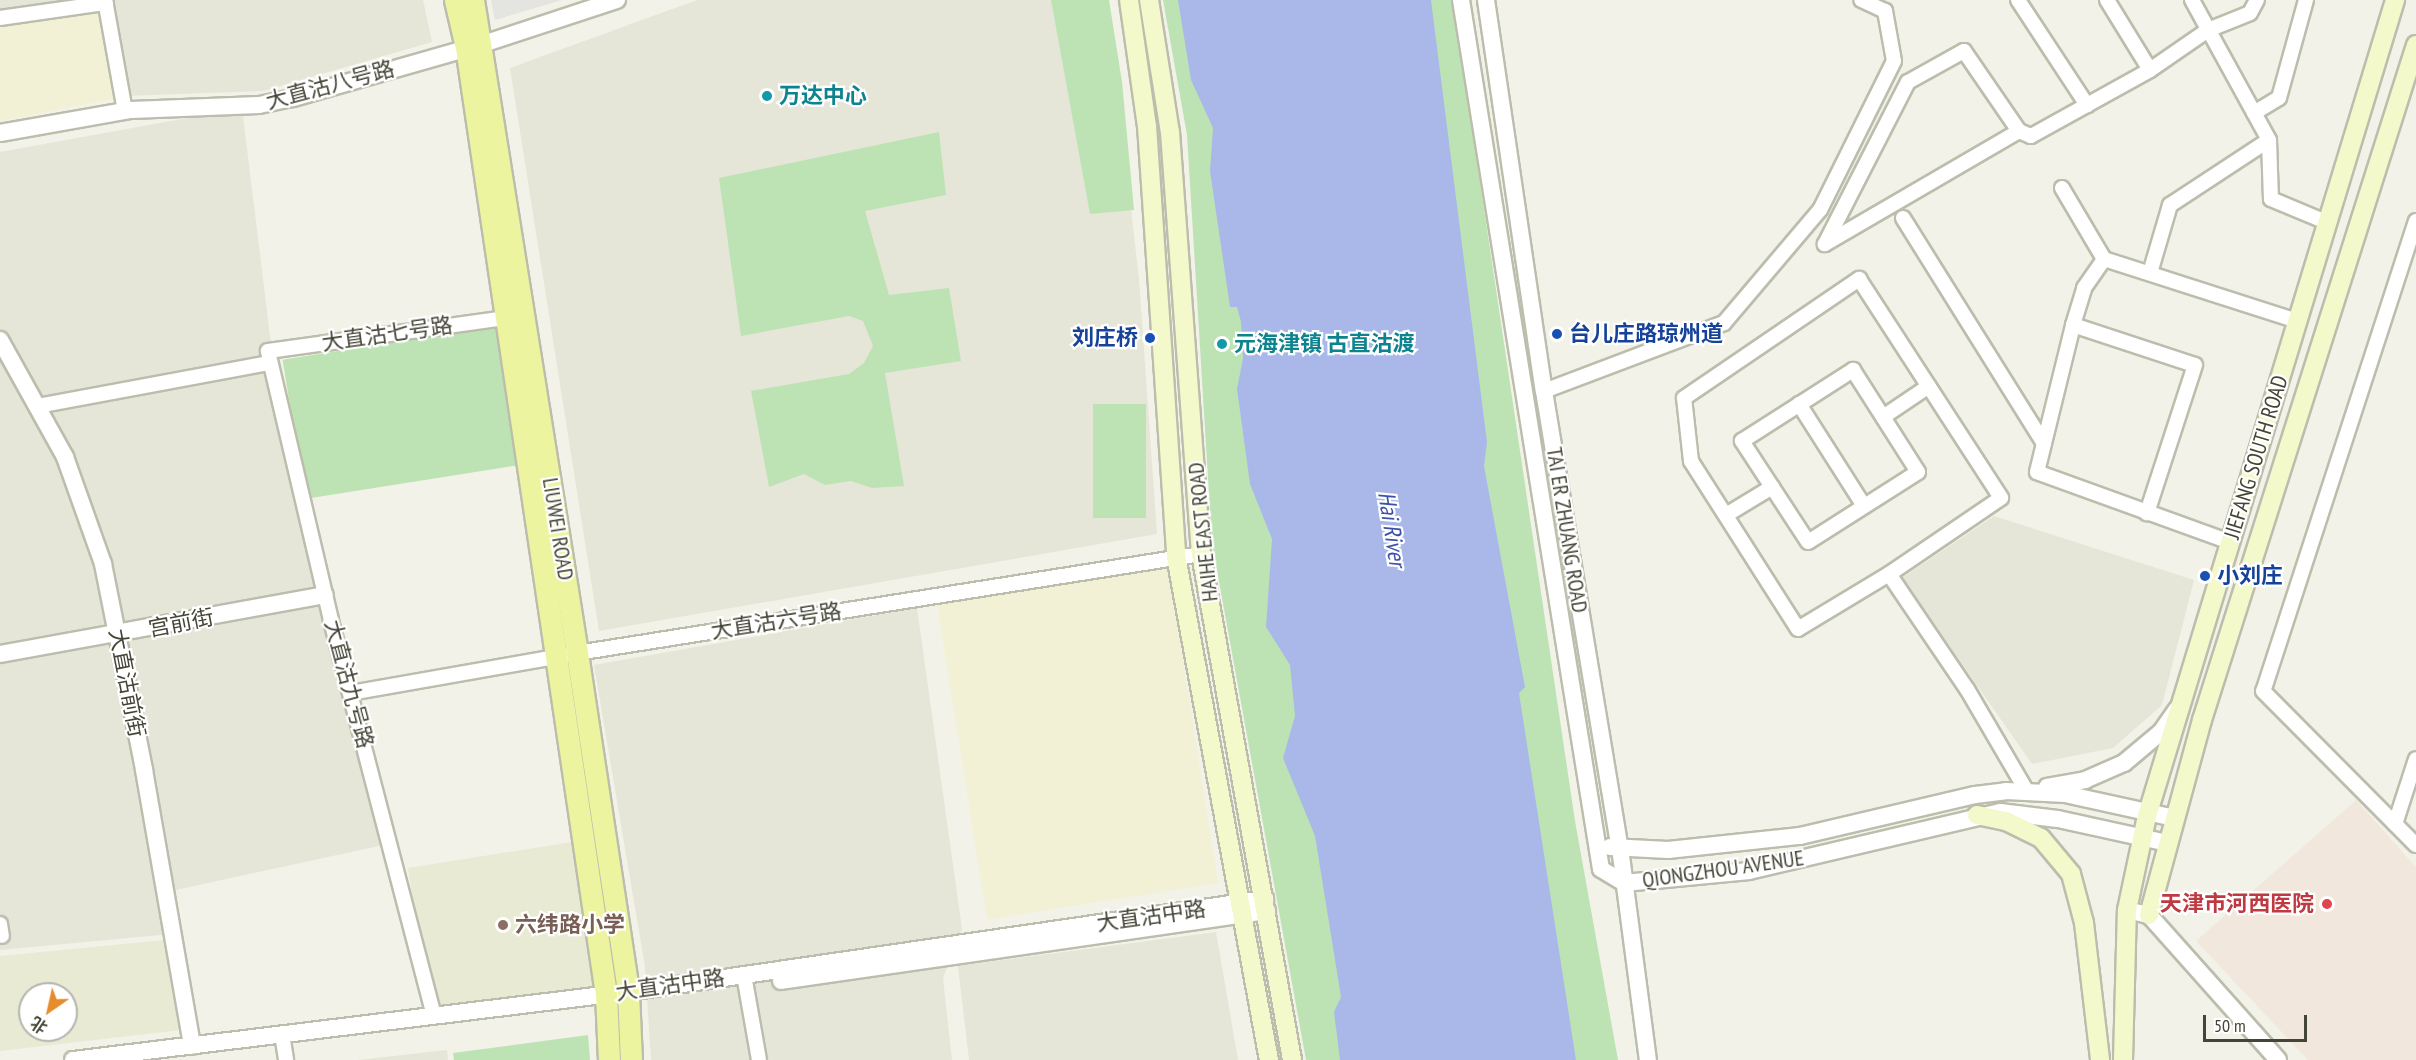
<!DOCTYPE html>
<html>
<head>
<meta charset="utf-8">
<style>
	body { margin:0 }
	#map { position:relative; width:2416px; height:1060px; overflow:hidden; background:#f2f2e8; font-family:"PT Sans Narrow","Noto Sans SC",sans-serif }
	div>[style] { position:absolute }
	.residential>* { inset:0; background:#e5e6d7 }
	.commercial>* { inset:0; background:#f2f1d5; transform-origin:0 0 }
	.education>* { inset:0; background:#e8ead3; transform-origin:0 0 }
	.medical>* { inset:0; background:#f2e7dd }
	.green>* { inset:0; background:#bde3b5; transform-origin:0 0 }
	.parking>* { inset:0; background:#e4e4e0 }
	.water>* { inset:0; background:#aab8e9 }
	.roads { filter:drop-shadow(2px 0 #bcbdac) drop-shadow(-2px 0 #bcbdac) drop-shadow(0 2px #bcbdac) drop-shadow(0 -2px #bcbdac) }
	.minor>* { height:14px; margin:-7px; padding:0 7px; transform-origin:7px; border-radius:7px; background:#fff }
	.tertiary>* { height:16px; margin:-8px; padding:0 8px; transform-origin:8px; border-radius:8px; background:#fff }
	.secondary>* { height:18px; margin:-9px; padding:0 9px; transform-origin:9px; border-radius:9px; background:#f3f9cb }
	.primary>* { height:21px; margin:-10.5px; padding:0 10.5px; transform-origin:10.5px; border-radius:10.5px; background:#edf49f }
	.dots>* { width:16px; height:16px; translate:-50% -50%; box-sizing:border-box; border:3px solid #fff; border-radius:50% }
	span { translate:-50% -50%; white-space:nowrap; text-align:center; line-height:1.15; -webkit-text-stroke:4.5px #fff; paint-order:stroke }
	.street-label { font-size:22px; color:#454537 }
	.culture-label { font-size:22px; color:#0d838f; font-weight:700 }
	.left { translate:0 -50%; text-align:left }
	.transit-label { font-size:22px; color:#164399; font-weight:700 }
	.right { translate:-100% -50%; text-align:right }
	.health-label { font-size:22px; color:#be3a42; font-weight:700 }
	.education-label { font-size:22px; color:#785e54; font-weight:700 }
	.water-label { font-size:24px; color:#3b52a7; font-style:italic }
	.north { position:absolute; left:18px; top:982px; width:60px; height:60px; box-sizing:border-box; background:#fff; border:2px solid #b5b5af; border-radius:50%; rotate:214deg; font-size:16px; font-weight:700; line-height:24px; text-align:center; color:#454537 }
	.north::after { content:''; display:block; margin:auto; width:21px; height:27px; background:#e58c2d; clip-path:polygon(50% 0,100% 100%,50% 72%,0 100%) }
	.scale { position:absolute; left:2203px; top:1015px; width:104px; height:27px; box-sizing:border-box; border:3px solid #454537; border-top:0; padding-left:8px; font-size:18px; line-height:21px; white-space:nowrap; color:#454537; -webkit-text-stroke:4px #fff; paint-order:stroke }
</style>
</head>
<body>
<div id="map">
	<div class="residential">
		<i style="clip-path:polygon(0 0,74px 0,0 14px)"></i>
		<i style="clip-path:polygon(110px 0,423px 0,432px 42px,263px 91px,125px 96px)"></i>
		<i style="clip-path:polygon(697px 0,1107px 0,1139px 279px,1157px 534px,599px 631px,510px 68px)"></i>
		<i style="clip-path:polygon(242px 108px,271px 344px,388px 844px,171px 891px,171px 934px,0 950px,0 152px)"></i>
		<i style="clip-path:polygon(1994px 516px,2194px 580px,2162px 705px,2113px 748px,2032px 764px,1902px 578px)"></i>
		<i style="clip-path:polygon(917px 608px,962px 929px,943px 978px,952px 1060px,651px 1060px,645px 967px,594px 665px)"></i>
		<i style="clip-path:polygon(1216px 932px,1238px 1060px,969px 1060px,958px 966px)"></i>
		<i style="clip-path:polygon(447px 1050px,448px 1060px,358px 1060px)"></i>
	</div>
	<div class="commercial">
		<i style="clip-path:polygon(103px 11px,118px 98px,0 121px,0 27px)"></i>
		<i style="left:1168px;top:566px;width:321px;height:234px;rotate:81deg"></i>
	</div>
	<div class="education">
		<i style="left:572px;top:842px;width:147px;height:166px;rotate:81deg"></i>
		<i style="clip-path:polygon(evenodd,165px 940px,181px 1030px,0 1051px,0 956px,165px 940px,30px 994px,66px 994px,66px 1030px,30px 1030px,30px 994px)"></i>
	</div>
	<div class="medical">
		<i style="clip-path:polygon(2356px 800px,2416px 867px,2416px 1060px,2308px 1060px,2196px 941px)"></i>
	</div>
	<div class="green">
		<i style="clip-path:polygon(1051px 0,1109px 0,1122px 82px,1134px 210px,1090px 214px)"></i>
		<i style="clip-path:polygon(1163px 0,1453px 0,1575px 821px,1618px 1060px,1306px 1060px,1212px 543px,1187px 135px)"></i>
		<i style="clip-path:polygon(939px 132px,946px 195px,865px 211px,889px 295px,949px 288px,961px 361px,885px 373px,904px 486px,872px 488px,851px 481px,825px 485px,804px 474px,769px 487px,751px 391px,849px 374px,864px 363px,873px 346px,863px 321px,849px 316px,741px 336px,719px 178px)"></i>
		<i style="left:496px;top:326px;width:141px;height:216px;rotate:81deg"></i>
		<i style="left:1093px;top:404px;width:53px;height:114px"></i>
		<i style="clip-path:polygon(588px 1035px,590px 1060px,454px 1060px,453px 1053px)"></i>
	</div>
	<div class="parking">
		<i style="clip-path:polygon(491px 0,562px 0,495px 20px)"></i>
	</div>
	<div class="water">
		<i style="clip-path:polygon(1178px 0,1431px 0,1487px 442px,1484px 466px,1525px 687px,1519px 693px,1576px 1060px,1340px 1060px,1334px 1012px,1341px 997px,1315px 836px,1283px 758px,1295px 716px,1290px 665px,1266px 627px,1272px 539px,1250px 484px,1237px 389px,1243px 358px,1241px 322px,1237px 307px,1230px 307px,1210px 171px,1213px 128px,1191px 80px)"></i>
	</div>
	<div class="roads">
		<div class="minor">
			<i style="left:105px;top:0;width:113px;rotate:79.8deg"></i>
			<i style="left:2018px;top:0;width:126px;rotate:56.7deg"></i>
			<i style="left:2107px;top:0;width:82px;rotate:58.4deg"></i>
			<i style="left:2192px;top:0;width:160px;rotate:61.2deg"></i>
			<i style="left:2269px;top:140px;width:59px;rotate:88.1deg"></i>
			<i style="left:2271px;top:199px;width:60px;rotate:22.7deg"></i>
			<i style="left:0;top:18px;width:107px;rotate:-8.1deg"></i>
			<i style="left:2254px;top:113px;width:29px;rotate:-31deg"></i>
			<i style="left:2279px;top:98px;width:102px;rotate:-74.6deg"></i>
			<i style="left:2019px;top:131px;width:225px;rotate:149.8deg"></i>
			<i style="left:1825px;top:244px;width:182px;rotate:-62.9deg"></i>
			<i style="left:1908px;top:82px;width:64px;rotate:-29deg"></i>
			<i style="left:1964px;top:51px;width:97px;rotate:55.5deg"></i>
			<i style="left:2019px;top:131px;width:13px;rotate:23deg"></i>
			<i style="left:2031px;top:136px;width:136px;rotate:-29deg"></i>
			<i style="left:2150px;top:70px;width:70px;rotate:-34.6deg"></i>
			<i style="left:2208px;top:30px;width:45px;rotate:-22deg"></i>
			<i style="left:2250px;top:13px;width:15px;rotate:-62deg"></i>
			<i style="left:2062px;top:188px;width:82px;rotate:59.4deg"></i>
			<i style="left:1903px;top:218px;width:266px;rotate:58deg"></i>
			<i style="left:2416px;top:221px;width:494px;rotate:108deg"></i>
			<i style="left:2263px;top:691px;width:217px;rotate:45.2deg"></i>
			<i style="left:2150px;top:273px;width:71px;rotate:-73.6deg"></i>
			<i style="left:2170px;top:205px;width:118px;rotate:-33.3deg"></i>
			<i style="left:2073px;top:325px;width:128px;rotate:18.2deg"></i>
			<i style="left:2195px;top:365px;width:156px;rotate:108deg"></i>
			<i style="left:1853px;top:370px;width:121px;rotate:57.5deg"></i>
			<i style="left:1918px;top:472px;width:130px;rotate:147.5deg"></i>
			<i style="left:1808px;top:542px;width:121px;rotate:-123.2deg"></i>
			<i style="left:1742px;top:441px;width:132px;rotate:-32.6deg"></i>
			<i style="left:1544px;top:391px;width:192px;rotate:-20.7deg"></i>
			<i style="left:1724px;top:323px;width:148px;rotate:-49.7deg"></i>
			<i style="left:1820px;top:210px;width:166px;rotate:-63.6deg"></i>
			<i style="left:1894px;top:61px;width:51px;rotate:-100.2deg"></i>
			<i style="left:1885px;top:11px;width:26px;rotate:-155deg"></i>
			<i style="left:1799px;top:404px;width:121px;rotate:57.5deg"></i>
			<i style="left:37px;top:406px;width:235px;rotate:-10.5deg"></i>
			<i style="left:1883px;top:417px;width:55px;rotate:-34deg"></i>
			<i style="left:1726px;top:515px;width:54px;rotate:-31.3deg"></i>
			<i style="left:2230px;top:542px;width:205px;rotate:-160.1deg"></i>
			<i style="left:2037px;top:472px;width:151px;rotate:-76.2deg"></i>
			<i style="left:2073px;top:325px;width:39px;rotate:-73deg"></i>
			<i style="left:2084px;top:288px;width:35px;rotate:-55deg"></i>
			<i style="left:2104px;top:259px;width:203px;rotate:17.8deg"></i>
			<i style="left:1889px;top:574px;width:106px;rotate:148.9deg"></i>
			<i style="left:1798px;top:629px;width:199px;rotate:-122.5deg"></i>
			<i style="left:1691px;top:461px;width:63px;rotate:-96.3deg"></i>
			<i style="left:1684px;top:398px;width:212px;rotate:-34.2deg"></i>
			<i style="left:1859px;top:279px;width:261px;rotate:57deg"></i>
			<i style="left:2001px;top:498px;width:135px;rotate:145.8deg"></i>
			<i style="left:1889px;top:574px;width:139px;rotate:55.9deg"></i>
			<i style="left:1967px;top:689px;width:117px;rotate:59.7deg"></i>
			<i style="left:351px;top:693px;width:230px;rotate:-10deg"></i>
			<i style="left:577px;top:653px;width:632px;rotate:-9.02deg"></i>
			<i style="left:2395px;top:824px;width:68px;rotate:-72.1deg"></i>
			<i style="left:0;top:924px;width:12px;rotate:81deg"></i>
			<i style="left:744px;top:975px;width:86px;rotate:80deg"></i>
			<i style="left:434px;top:1016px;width:409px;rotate:-104.6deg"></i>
			<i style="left:331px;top:620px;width:276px;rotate:-103.2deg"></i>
			<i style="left:268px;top:351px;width:239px;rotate:-7.9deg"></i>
			<i style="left:282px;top:1034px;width:26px;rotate:81deg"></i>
		</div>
		<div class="tertiary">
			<i style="left:1461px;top:0;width:880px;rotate:80.85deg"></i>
			<i style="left:1601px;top:869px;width:27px;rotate:31deg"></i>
			<i style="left:1624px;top:883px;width:126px;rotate:-5.5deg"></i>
			<i style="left:1749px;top:871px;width:258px;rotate:-13.2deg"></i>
			<i style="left:2000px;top:812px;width:58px;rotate:6.9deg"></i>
			<i style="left:2058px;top:819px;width:112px;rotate:12.4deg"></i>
			<i style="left:1486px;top:0;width:395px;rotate:81.6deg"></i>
			<i style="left:1544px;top:391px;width:463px;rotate:80.6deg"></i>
			<i style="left:1620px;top:848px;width:214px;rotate:82.5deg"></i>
			<i style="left:0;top:133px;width:133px;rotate:-10deg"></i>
			<i style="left:131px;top:110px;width:128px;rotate:-2.2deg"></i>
			<i style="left:259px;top:105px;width:35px;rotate:-12deg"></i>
			<i style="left:293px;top:98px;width:198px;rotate:-15.9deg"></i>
			<i style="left:483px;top:44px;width:141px;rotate:-18.2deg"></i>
			<i style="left:0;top:340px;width:134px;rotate:60.9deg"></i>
			<i style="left:65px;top:457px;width:114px;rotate:70.4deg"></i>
			<i style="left:103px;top:564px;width:210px;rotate:78.7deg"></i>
			<i style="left:144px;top:770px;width:280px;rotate:80.1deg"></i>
			<i style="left:0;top:654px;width:330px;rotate:-10.3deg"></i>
			<i style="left:2047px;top:787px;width:39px;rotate:-10deg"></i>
			<i style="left:2085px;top:780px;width:43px;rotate:-23.6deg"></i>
			<i style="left:2124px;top:763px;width:48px;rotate:-40deg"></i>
			<i style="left:2161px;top:732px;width:28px;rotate:-55deg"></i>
			<i style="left:1610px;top:847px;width:58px;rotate:3deg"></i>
			<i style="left:1668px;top:850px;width:133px;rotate:-6.1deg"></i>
			<i style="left:1800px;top:836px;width:180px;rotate:-13.2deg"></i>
			<i style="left:1975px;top:795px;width:31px;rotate:-7deg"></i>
			<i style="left:2006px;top:791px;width:59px;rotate:2.9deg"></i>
			<i style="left:2065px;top:794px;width:112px;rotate:12.4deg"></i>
			<i style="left:2127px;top:910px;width:23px;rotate:13deg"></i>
			<i style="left:2149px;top:915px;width:194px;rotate:48.3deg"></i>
			<i style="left:781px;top:981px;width:491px;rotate:-8.2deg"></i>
			<i style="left:73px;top:1060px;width:559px;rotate:-6.99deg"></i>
			<i style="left:628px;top:992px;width:644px;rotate:-8.31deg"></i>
		</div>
		<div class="secondary">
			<i style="left:1129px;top:0;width:127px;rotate:81.9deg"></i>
			<i style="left:1147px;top:126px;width:431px;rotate:86.1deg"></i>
			<i style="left:1176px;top:556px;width:513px;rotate:79.55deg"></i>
			<i style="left:1149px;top:0;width:134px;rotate:81deg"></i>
			<i style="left:1170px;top:132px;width:423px;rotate:85.8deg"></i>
			<i style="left:1201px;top:554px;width:514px;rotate:79.8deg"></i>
			<i style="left:1977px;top:815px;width:30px;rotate:12deg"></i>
			<i style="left:2006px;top:821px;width:39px;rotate:26deg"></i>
			<i style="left:2041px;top:838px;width:47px;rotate:50.2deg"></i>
			<i style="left:2071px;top:874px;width:51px;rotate:75.1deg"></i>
			<i style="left:2084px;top:923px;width:138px;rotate:83.3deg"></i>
			<i style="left:2149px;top:915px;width:202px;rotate:-74.8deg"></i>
			<i style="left:2202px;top:720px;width:708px;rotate:-72.41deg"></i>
			<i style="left:2123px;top:1060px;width:150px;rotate:-88.5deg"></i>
			<i style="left:2127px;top:910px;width:96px;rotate:-78deg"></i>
			<i style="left:2147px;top:816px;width:853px;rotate:-73.09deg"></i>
		</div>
		<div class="primary">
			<i style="left:455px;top:0;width:48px;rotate:76.8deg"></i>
			<i style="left:466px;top:47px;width:957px;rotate:81.59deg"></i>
			<i style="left:606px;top:994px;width:66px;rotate:87.4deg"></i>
			<i style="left:473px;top:0;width:661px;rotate:80.95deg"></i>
			<i style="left:577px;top:653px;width:343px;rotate:81.4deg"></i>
			<i style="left:628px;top:992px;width:68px;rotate:87.5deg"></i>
		</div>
	</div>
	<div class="dots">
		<i style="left:767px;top:96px;background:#0f9aa8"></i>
		<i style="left:1557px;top:334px;background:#1a4fb4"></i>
		<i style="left:1150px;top:338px;background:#1a4fb4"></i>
		<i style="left:1222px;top:344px;background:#0f9aa8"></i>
		<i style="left:2205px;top:576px;background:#1a4fb4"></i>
		<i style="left:2327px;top:904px;background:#e0444e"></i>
		<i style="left:503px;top:925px;background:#8d6e63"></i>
	</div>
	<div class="street-label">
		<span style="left:330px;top:85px;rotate:-15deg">大直沽八号路</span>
		<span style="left:387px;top:334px;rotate:-8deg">大直沽七号路</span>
		<span style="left:2256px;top:457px;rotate:-73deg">JIEFANG SOUTH ROAD</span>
		<span style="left:558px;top:529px;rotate:81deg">LIUWEI ROAD</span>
		<span style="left:1567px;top:530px;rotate:81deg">TAI ER ZHUANG ROAD</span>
		<span style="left:1203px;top:532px;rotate:-96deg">HAIHE EAST ROAD</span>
		<span style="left:776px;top:621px;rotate:-9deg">大直沽六号路</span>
		<span style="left:181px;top:623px;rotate:-11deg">宫前街</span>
		<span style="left:127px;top:683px;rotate:79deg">大直沽前街</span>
		<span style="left:349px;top:684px;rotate:75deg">大直沽九号路</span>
		<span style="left:1723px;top:869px;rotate:-8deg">QIONGZHOU AVENUE</span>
		<span style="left:1151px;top:916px;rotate:-8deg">大直沽中路</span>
		<span style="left:670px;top:985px;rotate:-8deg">大直沽中路</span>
	</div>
	<div class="culture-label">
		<span class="left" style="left:779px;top:96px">万达中心</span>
		<span class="left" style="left:1234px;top:344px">元海津镇 古直沽渡</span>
	</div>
	<div class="transit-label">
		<span class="left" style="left:1569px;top:334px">台儿庄路琼州道</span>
		<span class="right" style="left:1138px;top:338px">刘庄桥</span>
		<span class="left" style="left:2217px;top:576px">小刘庄</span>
	</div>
	<div class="health-label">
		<span class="right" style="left:2314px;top:904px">天津市河西医院</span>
	</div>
	<div class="education-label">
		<span class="left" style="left:515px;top:925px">六纬路小学</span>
	</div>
	<div class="water-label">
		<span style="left:1392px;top:529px;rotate:81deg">Hai River</span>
	</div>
	<div class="north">北</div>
	<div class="scale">50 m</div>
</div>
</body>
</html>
